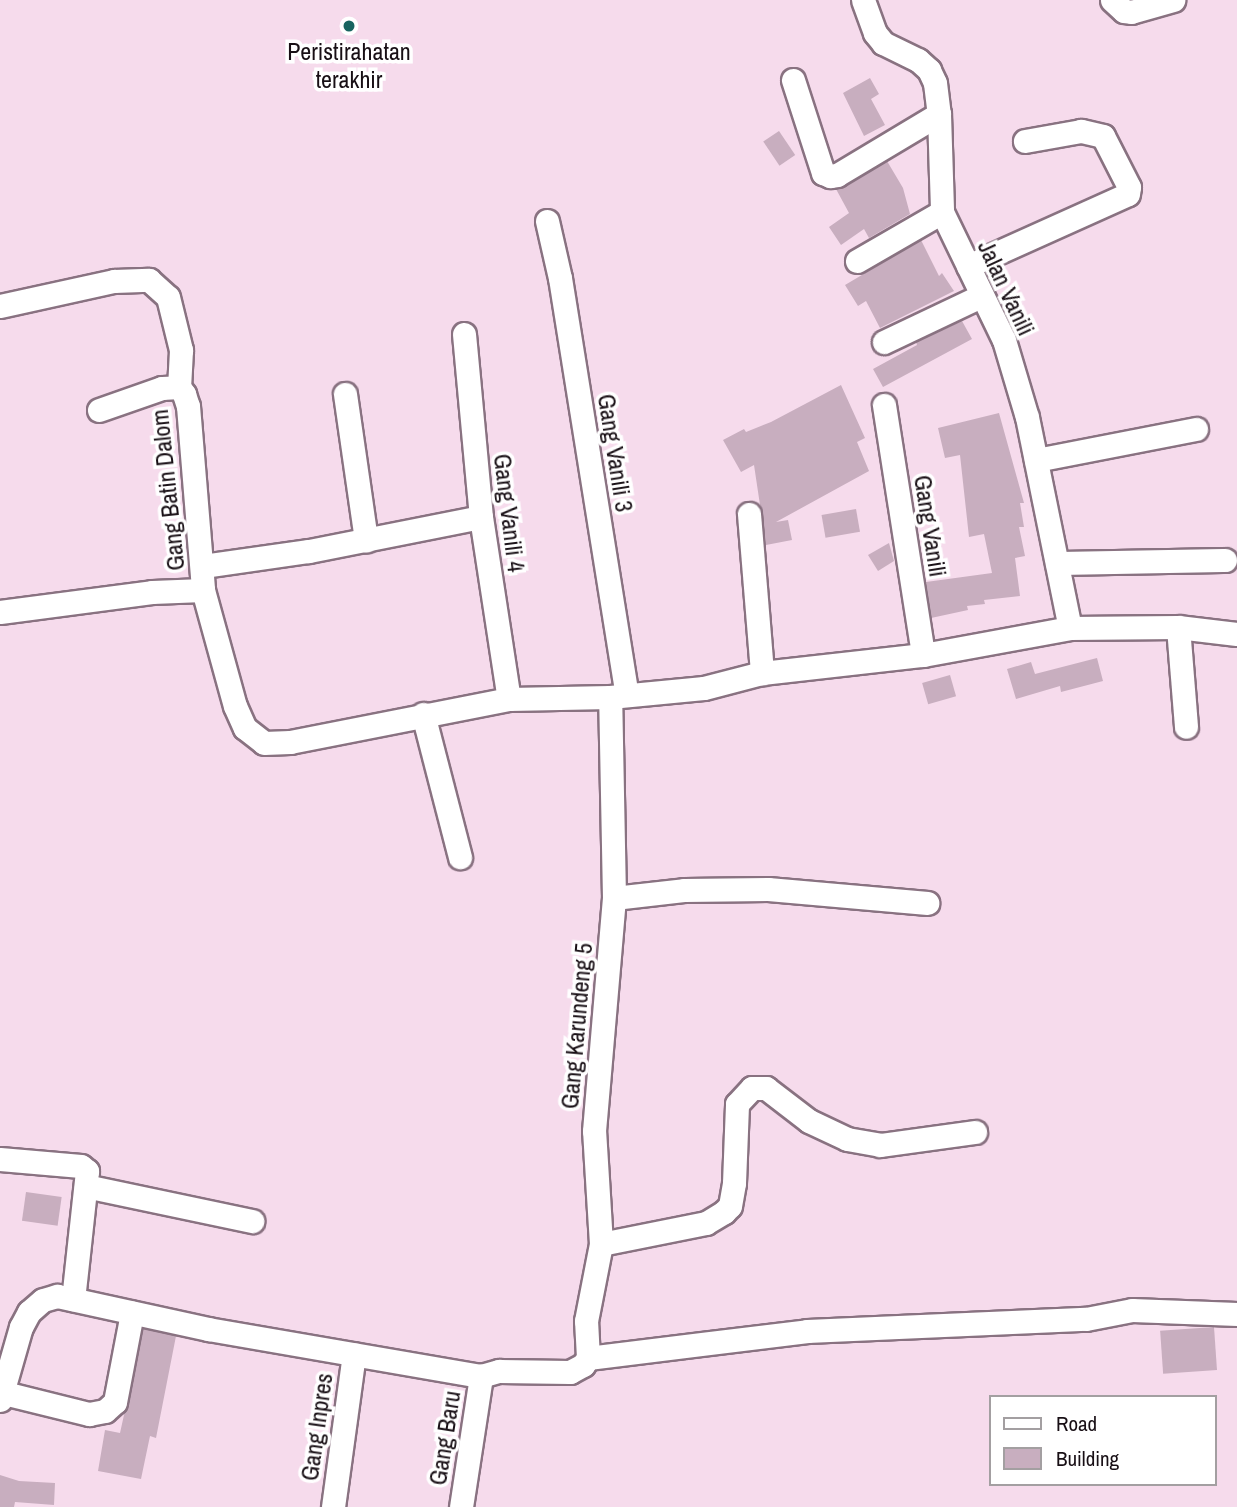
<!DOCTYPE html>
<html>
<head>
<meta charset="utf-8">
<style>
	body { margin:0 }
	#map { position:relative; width:1237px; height:1507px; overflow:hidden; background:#f6dbec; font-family:"Archivo Narrow",sans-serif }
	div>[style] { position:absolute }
	.building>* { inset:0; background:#c8aebf; transform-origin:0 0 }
	.roads { filter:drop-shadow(2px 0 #897281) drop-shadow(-2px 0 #897281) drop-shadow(0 2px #897281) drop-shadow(0 -2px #897281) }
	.street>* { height:23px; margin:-11.5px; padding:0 11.5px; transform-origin:11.5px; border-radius:11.5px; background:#fff }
	.dots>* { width:19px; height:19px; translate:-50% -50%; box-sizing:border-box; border:4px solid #fff; border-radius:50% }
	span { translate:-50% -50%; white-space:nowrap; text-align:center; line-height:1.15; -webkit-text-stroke:7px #fff; paint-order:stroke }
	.poi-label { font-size:24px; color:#180f15 }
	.street-label { font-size:24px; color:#180f15 }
	.legend { position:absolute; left:989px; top:1395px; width:228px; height:91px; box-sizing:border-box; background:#fff; border:2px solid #a39fa1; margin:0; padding:9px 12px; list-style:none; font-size:21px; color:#180f15 }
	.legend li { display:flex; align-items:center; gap:14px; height:35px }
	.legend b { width:35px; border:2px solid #a39fa1 }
</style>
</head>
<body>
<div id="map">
	<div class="building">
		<i style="clip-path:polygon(870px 78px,879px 94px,871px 99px,885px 125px,864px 136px,843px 93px)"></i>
		<i style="left:779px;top:131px;width:29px;height:19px;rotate:56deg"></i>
		<i style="clip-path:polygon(887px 161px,903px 188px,910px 214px,869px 238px,864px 229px,841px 245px,829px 227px,849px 213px,836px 189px)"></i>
		<i style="clip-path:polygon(921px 240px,939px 276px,942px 273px,954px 291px,880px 328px,866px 301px,858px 306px,845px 285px)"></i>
		<i style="clip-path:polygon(962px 321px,972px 339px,883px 387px,873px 369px,917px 345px,916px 342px)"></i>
		<i style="clip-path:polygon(841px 385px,865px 438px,857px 442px,869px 471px,776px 522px,788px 520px,792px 540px,766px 545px,754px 465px,741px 472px,723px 440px,744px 429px,746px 432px,771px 422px)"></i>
		<i style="clip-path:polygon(999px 413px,1024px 503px,1020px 503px,1024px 527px,1019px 527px,1025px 556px,1015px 558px,1020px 596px,984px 600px,985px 604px,967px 606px,968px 610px,931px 618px,926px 582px,992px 573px,984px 534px,969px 537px,960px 455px,945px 458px,938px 428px)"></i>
		<i style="left:856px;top:509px;width:23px;height:35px;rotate:80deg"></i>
		<i style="clip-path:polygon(889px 543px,894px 561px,878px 571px,868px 555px)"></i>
		<i style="clip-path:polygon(1097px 658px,1103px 681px,1061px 692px,1060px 686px,1016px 699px,1007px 669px,1031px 662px,1035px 674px)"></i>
		<i style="left:950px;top:675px;width:22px;height:29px;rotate:74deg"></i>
		<i style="left:26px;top:1192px;width:36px;height:29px;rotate:8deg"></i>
		<i style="left:1214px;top:1327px;width:43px;height:54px;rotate:86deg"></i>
		<i style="clip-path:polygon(143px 1329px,176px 1336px,156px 1438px,150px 1436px,141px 1479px,98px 1471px,105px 1430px,120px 1433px)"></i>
		<i style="clip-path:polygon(0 1475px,19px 1481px,55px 1483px,54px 1505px,15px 1502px,14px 1507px,0 1507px)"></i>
	</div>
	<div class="roads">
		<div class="street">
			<i style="left:863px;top:0;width:35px;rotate:70deg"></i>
			<i style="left:875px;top:33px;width:13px;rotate:51deg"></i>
			<i style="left:883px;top:43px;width:39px;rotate:26deg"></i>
			<i style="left:918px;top:60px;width:15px;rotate:42deg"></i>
			<i style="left:929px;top:70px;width:14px;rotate:65deg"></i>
			<i style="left:935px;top:83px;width:31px;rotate:83deg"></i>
			<i style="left:939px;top:114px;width:98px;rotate:88.2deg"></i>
			<i style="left:942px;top:212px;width:142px;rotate:64.2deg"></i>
			<i style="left:1004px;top:340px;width:80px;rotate:73.4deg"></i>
			<i style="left:1027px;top:417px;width:215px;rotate:78.5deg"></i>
			<i style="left:1112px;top:0;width:16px;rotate:43deg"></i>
			<i style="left:1124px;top:11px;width:7px;rotate:8deg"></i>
			<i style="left:1131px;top:12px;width:44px;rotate:-15.9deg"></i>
			<i style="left:793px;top:80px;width:98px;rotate:72.1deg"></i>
			<i style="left:823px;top:173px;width:8px;rotate:23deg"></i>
			<i style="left:830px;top:176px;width:7px;rotate:-8deg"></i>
			<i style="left:837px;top:175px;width:119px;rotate:-30.9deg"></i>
			<i style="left:547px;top:221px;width:58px;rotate:77.2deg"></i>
			<i style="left:560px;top:278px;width:421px;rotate:80.9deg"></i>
			<i style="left:857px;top:261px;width:98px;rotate:-30deg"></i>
			<i style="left:968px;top:266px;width:175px;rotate:-24.2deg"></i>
			<i style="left:1128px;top:194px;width:7px;rotate:-82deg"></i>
			<i style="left:1129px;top:187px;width:57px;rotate:-117deg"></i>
			<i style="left:1103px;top:136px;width:23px;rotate:-167deg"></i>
			<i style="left:1081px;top:131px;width:57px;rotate:169.9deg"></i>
			<i style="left:0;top:306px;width:117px;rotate:-12.4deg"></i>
			<i style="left:114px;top:281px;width:35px;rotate:-2deg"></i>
			<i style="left:149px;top:280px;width:25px;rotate:42deg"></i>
			<i style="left:168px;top:297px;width:55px;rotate:76.2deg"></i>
			<i style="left:181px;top:350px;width:37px;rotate:93deg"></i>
			<i style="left:464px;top:334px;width:184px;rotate:84.7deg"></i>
			<i style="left:481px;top:517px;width:184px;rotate:81.3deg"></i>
			<i style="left:884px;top:342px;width:107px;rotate:-25.4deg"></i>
			<i style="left:345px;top:394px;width:148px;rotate:81.8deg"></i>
			<i style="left:884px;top:405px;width:253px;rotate:81.1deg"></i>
			<i style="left:99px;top:410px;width:67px;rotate:-19.2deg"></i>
			<i style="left:162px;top:388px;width:17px;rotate:-3deg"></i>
			<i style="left:179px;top:387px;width:9px;rotate:54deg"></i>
			<i style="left:184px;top:394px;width:13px;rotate:72deg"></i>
			<i style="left:188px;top:406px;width:185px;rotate:85.3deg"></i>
			<i style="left:203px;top:590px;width:120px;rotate:74.6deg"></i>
			<i style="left:235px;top:706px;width:24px;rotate:66deg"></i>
			<i style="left:245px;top:728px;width:24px;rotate:38deg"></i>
			<i style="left:264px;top:743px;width:26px;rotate:-2deg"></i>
			<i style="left:290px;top:742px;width:223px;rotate:-11.1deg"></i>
			<i style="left:509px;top:699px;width:101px;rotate:-1.1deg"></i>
			<i style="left:610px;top:697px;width:94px;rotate:-5.5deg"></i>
			<i style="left:704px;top:688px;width:60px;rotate:-14.5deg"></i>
			<i style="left:762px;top:673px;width:162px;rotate:-6.4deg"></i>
			<i style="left:923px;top:655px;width:149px;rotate:-10.4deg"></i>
			<i style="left:1070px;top:628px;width:108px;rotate:-0.5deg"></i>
			<i style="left:1178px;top:627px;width:59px;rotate:6.8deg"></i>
			<i style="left:1036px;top:460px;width:163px;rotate:-11deg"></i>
			<i style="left:749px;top:514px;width:160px;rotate:85.3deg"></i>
			<i style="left:1057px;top:563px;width:168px;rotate:-1deg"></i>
			<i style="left:203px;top:566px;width:107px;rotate:-8.1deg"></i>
			<i style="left:309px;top:551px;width:175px;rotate:-11.2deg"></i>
			<i style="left:0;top:612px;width:153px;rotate:-7.5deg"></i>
			<i style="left:152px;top:592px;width:51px;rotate:-2.2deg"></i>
			<i style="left:1178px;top:627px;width:100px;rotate:85.4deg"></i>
			<i style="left:423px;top:714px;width:148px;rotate:75.5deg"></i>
			<i style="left:614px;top:898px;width:70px;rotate:-6.5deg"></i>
			<i style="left:684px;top:890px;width:84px;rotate:-0.7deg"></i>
			<i style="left:768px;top:889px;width:160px;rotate:5deg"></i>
			<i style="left:0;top:1159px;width:81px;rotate:4.9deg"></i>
			<i style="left:81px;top:1166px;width:8px;rotate:40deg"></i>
			<i style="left:87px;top:1171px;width:129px;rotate:96.2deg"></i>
			<i style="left:86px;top:1186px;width:170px;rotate:11.9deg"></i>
			<i style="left:601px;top:1244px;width:107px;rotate:-11.3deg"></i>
			<i style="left:706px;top:1223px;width:21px;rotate:-31deg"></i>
			<i style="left:724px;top:1212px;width:8px;rotate:-45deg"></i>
			<i style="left:730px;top:1206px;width:23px;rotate:-80deg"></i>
			<i style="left:734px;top:1183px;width:79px;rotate:-87.8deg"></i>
			<i style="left:737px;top:1104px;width:22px;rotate:-47deg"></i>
			<i style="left:752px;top:1088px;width:14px"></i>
			<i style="left:766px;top:1088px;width:54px;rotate:37.5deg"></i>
			<i style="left:809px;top:1121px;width:42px;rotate:25.3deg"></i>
			<i style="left:847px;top:1139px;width:34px;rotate:10deg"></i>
			<i style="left:880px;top:1145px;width:96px;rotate:-7.8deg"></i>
			<i style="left:588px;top:1358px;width:37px;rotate:-93deg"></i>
			<i style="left:586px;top:1321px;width:78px;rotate:-79deg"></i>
			<i style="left:601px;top:1244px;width:113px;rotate:-93.5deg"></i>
			<i style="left:594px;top:1131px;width:234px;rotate:-85.1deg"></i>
			<i style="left:614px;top:898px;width:201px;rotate:-91.1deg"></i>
			<i style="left:0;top:1392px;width:92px;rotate:13.9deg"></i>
			<i style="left:89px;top:1414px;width:16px;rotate:-11deg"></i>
			<i style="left:105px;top:1411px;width:13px;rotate:-42deg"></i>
			<i style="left:115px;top:1402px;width:91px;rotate:-79.2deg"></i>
			<i style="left:0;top:1400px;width:76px;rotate:-74deg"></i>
			<i style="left:21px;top:1327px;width:17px;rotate:-62deg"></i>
			<i style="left:29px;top:1312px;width:18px;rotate:-41deg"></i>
			<i style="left:43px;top:1300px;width:15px;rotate:-16deg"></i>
			<i style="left:57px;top:1296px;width:155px;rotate:12.3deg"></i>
			<i style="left:208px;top:1329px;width:277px;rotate:9.8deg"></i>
			<i style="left:481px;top:1376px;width:19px;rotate:-16deg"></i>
			<i style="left:499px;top:1371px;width:71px;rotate:0.8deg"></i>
			<i style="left:570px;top:1372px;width:15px;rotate:-28deg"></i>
			<i style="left:583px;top:1365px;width:9px;rotate:-54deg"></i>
			<i style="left:588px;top:1358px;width:221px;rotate:-7deg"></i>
			<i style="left:807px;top:1331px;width:279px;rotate:-2.5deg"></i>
			<i style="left:1086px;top:1319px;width:47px;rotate:-11.1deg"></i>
			<i style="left:1132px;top:1310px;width:105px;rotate:2.2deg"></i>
			<i style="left:333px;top:1507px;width:154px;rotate:-82.2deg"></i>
			<i style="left:461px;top:1507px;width:133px;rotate:-81.3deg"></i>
		</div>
	</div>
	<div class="dots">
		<i style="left:349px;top:26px;background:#176460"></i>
	</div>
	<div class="poi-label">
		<span style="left:349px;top:66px">Peristirahatan<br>terakhir</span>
	</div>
	<div class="street-label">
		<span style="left:1006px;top:288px;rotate:65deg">Jalan Vanili</span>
		<span style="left:615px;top:453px;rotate:81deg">Gang Vanili 3</span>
		<span style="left:168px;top:490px;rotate:-96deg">Gang Batin Dalom</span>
		<span style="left:509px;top:513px;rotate:83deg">Gang Vanili 4</span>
		<span style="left:930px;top:526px;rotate:81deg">Gang Vanili</span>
		<span style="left:577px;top:1026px;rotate:-85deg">Gang Karundeng 5</span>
		<span style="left:317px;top:1427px;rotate:-82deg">Gang Inpres</span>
		<span style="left:445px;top:1438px;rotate:-81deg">Gang Baru</span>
	</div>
	<ul class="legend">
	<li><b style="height:9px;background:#fff"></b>Road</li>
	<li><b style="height:19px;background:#c8aebf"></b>Building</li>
	</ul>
</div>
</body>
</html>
